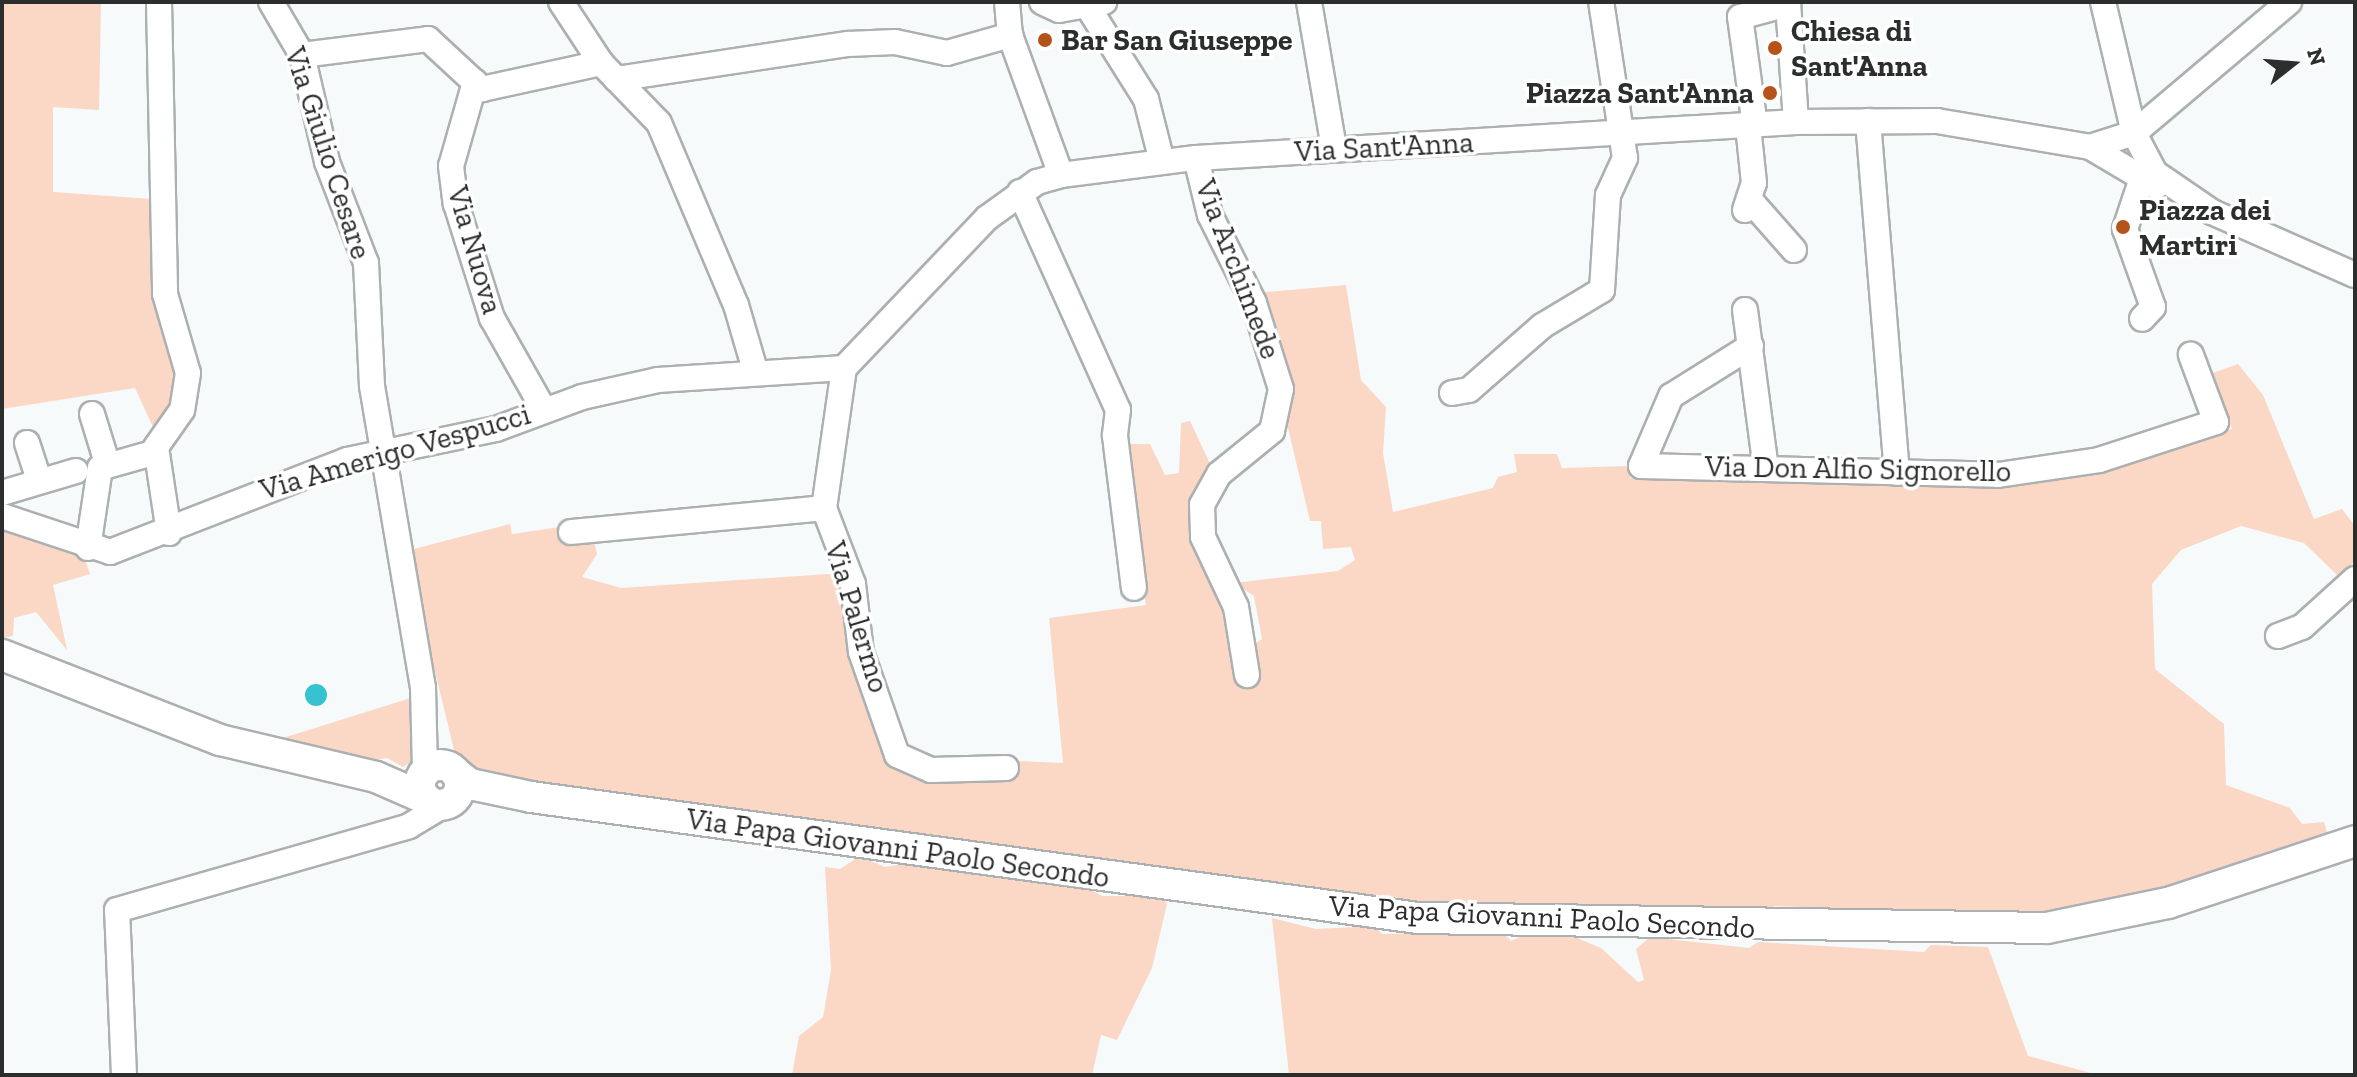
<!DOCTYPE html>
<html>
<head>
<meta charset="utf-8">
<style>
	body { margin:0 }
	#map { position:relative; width:2357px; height:1077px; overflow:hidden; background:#f6fafa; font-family:"Zilla Slab",serif }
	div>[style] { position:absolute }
	.green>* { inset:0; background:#fbd7c6 }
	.water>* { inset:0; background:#37c2cf }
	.round { border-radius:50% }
	.roads { filter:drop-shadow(2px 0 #acb0b0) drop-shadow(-2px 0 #acb0b0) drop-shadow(0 2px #acb0b0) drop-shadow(0 -2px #acb0b0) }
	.minor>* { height:24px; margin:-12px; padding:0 12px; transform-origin:12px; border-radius:12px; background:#fff }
	.major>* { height:30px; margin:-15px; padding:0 15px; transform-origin:15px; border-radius:15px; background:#fff }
	.major>.ring { margin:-15px; padding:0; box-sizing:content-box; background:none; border:30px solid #fff; border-radius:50% }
	.dots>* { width:22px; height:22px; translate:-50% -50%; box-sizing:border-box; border:4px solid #fff; border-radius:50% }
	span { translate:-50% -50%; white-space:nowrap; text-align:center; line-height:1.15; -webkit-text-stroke:7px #fff; paint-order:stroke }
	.poi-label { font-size:30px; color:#2c2d2d; font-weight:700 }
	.left { translate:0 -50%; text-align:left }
	.right { translate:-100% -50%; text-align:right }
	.street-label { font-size:30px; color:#2c2d2d }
	.frame { position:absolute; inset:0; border:4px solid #2c2d2d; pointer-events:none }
	.north { position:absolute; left:2253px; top:24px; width:80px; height:80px; -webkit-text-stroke:6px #fff; paint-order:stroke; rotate:73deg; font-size:22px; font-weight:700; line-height:32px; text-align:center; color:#2c2d2d }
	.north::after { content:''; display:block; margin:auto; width:28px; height:36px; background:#2c2d2d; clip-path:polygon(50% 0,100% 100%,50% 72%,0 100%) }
</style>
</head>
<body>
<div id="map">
	<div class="green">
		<i style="clip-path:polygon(2px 2px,101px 2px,99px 110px,53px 107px,53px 192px,152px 199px,180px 361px,168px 423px,153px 427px,135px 388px,2px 409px)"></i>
		<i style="clip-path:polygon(1346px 285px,1361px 380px,1386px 407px,1383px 453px,1393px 512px,1493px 488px,1498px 477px,1517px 472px,1514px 454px,1557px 454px,1562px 468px,1628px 466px,1630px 478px,1998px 485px,2102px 473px,2232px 429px,2210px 374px,2238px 364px,2263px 395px,2314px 519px,2342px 509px,2355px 526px,2355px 560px,2340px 578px,2304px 543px,2241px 526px,2181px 550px,2152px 584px,2155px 669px,2224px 724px,2226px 785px,2290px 808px,2302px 824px,2324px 822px,2328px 836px,2166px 890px,2024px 916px,1802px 914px,1802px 907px,1774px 906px,1772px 913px,1407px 906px,503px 779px,464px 767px,455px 754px,406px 551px,510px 524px,512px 534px,560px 527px,561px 539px,593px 536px,597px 554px,582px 577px,621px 588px,843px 573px,895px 770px,920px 781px,999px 781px,1017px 779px,1018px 761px,1063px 763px,1049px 618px,1146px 605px,1119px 444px,1150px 444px,1165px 475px,1179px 473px,1181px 423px,1190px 421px,1213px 470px,1201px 486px,1241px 688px,1256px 677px,1251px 646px,1262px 639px,1254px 596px,1234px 583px,1338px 571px,1355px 560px,1351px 547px,1323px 549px,1321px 521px,1310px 521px,1256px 293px)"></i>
		<i style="clip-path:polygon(2px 523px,83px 554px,90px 574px,53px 585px,67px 650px,36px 612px,14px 618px,13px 636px,2px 638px)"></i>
		<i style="clip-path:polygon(414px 697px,414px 760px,403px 767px,387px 758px,360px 763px,267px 743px)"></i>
		<i style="clip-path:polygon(860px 856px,885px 867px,909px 863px,1082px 886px,1103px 896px,1161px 896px,1167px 904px,1152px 968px,1117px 1040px,1101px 1035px,1092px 1075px,792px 1075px,799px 1036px,823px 1017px,831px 970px,825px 867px,840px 869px)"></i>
		<i style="clip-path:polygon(1272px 918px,1316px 929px,1375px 926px,1382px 934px,1502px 932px,1511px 941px,1532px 932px,1565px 933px,1601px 948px,1638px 982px,1644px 980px,1636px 949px,1650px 937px,1749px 948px,1758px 942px,1924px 952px,1931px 945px,1988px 947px,2028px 1056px,2098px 1075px,1289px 1075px)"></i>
	</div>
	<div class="water">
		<i class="round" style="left:305px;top:684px;width:22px;height:22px"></i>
	</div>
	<div class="roads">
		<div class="minor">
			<i style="left:159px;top:2px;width:292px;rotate:88.8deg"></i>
			<i style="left:165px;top:294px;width:82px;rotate:73.8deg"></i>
			<i style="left:188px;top:373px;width:37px;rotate:99deg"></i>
			<i style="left:182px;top:410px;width:45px;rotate:125.1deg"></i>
			<i style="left:156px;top:447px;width:87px;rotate:81.4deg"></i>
			<i style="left:271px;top:2px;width:61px;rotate:59.7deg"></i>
			<i style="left:302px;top:55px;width:110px;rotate:76.8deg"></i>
			<i style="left:327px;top:162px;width:108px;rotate:68.9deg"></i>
			<i style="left:366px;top:263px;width:123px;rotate:87.2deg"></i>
			<i style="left:372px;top:386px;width:306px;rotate:80.4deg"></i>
			<i style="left:423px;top:688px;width:84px;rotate:88.6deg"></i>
			<i style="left:561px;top:2px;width:73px;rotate:56.7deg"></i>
			<i style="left:601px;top:63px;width:83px;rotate:46deg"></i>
			<i style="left:659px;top:123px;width:198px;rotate:67.1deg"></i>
			<i style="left:736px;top:305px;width:68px;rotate:73.7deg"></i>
			<i style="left:1007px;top:2px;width:33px;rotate:85deg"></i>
			<i style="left:1010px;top:35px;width:149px;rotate:70deg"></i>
			<i style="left:1042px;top:2px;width:19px;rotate:25deg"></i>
			<i style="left:1059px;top:10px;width:46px;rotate:-10.1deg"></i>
			<i style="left:1309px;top:2px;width:149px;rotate:80.3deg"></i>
			<i style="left:1788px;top:2px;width:120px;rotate:86.2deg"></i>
			<i style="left:2103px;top:2px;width:135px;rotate:76.7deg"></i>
			<i style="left:2134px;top:133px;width:45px;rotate:62.3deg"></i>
			<i style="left:2155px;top:173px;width:69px;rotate:34.4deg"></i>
			<i style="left:2212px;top:212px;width:156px;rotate:23.8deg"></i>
			<i style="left:1088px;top:7px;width:109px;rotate:57.8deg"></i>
			<i style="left:1146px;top:99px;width:65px;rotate:75.7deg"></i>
			<i style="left:302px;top:55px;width:127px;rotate:-7.2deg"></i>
			<i style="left:428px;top:39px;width:74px;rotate:42.8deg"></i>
			<i style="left:482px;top:89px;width:122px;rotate:-12.3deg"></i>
			<i style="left:616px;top:79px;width:235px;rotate:-8.6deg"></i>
			<i style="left:848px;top:44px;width:47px;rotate:-2.4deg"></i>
			<i style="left:895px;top:42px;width:53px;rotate:11.9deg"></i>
			<i style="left:947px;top:53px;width:66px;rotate:-15.9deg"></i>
			<i style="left:475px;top:82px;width:87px;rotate:105.9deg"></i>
			<i style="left:451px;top:166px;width:38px;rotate:83deg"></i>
			<i style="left:456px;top:204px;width:120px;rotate:72.5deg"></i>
			<i style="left:492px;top:318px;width:106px;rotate:60.5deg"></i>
			<i style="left:1868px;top:121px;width:353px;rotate:85.3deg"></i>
			<i style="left:1755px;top:126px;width:110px;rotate:-97.8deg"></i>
			<i style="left:1740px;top:17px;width:50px;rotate:-15.2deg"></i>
			<i style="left:2090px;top:147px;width:77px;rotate:30.6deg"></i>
			<i style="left:1196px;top:158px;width:59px;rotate:76.2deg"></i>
			<i style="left:1210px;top:215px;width:98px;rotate:63.4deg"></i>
			<i style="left:1254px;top:303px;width:90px;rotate:72.6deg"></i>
			<i style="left:1281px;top:389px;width:43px;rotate:102.1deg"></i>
			<i style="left:1272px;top:431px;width:68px;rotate:140.9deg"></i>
			<i style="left:1219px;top:474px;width:35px;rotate:119deg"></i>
			<i style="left:1202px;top:505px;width:32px;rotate:88deg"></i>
			<i style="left:1203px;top:537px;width:77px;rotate:64.8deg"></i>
			<i style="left:1236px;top:607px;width:69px;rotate:80.8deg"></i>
			<i style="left:2141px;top:181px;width:51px;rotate:108.4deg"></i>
			<i style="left:2125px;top:229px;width:83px;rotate:70.3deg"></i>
			<i style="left:2153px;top:307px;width:16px;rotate:133deg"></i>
			<i style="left:1020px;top:192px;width:239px;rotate:65.8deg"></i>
			<i style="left:1118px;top:410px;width:26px;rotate:97deg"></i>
			<i style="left:1115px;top:436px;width:153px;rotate:82.9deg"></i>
			<i style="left:1749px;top:199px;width:68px;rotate:48.6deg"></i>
			<i style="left:1745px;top:210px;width:28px;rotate:-72deg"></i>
			<i style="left:1754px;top:183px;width:57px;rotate:-96deg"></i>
			<i style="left:1745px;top:310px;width:160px;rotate:82.5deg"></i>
			<i style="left:1751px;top:346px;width:94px;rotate:148deg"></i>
			<i style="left:1671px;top:396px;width:76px;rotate:113.2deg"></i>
			<i style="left:1641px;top:466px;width:357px;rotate:1.4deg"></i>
			<i style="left:1998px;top:475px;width:102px;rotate:-8.4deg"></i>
			<i style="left:2099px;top:460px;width:123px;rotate:-18deg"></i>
			<i style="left:2216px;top:422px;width:72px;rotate:-110.5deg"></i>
			<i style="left:844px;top:368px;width:141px;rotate:98.1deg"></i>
			<i style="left:824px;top:508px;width:81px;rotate:69.1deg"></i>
			<i style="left:853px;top:584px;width:68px;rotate:83.3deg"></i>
			<i style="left:861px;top:652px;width:109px;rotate:70.7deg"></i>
			<i style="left:897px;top:755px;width:37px;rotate:24deg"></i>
			<i style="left:931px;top:770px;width:75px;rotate:-1.5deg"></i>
			<i style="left:1452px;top:393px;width:17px;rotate:-10deg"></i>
			<i style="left:1469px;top:390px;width:97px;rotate:-41.2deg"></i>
			<i style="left:1542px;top:326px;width:70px;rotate:-31deg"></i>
			<i style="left:1602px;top:290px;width:95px;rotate:-86.4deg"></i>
			<i style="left:1608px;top:195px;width:41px;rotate:-65.3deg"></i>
			<i style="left:1625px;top:158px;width:158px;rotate:-98.7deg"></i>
			<i style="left:92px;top:414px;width:54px;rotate:72.9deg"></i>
			<i style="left:27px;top:443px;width:40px;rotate:72deg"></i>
			<i style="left:2px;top:493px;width:77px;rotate:-16.6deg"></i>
			<i style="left:2px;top:516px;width:114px;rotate:18.4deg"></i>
			<i style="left:110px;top:552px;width:254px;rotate:-21.2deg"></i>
			<i style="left:347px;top:460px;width:152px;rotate:-11.8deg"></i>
			<i style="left:496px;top:429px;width:92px;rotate:-20.4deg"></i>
			<i style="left:582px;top:397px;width:78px;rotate:-12.6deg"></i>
			<i style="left:658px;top:380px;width:186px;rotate:-3.7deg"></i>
			<i style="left:844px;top:368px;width:207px;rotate:-46.4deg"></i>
			<i style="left:987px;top:218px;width:62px;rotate:-35.8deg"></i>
			<i style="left:1037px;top:182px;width:25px;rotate:-16deg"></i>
			<i style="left:1061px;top:175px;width:136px;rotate:-7.2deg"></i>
			<i style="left:1196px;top:158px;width:601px;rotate:-3.43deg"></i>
			<i style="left:1796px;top:122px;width:141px;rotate:-0.4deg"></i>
			<i style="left:1937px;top:121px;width:155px;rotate:9.6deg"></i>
			<i style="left:2090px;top:147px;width:46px;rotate:-17.7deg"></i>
			<i style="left:2134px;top:133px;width:203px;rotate:-40.2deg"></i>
			<i style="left:571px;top:532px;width:254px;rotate:-5.4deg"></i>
			<i style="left:88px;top:548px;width:81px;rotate:-81.5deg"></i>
			<i style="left:100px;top:468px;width:58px;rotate:-15.9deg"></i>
			<i style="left:2278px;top:636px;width:26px;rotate:-21deg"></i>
			<i style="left:2302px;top:627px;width:72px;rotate:-42.2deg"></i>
			<i style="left:124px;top:1075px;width:165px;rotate:-92.4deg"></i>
			<i style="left:117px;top:910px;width:304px;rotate:-16deg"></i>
			<i style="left:409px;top:826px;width:41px;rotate:-31deg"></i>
		</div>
		<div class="major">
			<i style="left:2px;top:655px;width:234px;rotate:21.3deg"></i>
			<i style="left:220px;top:740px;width:160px;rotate:13.3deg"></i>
			<i style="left:376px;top:777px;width:55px;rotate:23.7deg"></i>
			<i class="ring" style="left:420px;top:765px;width:10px;height:10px"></i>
			<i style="left:457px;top:774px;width:16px;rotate:38deg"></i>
			<i style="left:470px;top:784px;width:62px;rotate:12deg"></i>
			<i style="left:531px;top:797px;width:895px;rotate:7.77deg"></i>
			<i style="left:1418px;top:918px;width:629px;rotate:0.91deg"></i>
			<i style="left:2047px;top:928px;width:124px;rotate:-11.7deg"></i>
			<i style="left:2168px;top:903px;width:197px;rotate:-18.3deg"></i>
		</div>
	</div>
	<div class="dots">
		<i style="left:1045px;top:40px;background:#b6531b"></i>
		<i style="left:1775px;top:48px;background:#b6531b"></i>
		<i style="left:1770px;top:93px;background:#b6531b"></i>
		<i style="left:2123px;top:227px;background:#b6531b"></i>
	</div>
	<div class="poi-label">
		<span class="left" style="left:1791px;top:48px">Chiesa di<br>Sant'Anna</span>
		<span class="left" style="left:1061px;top:40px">Bar San Giuseppe</span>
		<span class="right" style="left:1754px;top:93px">Piazza Sant'Anna</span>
		<span class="left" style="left:2139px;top:227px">Piazza dei<br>Martiri</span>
	</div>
	<div class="street-label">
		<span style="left:1384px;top:147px;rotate:-3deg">Via Sant'Anna</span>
		<span style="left:328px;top:153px;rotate:72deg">Via Giulio Cesare</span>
		<span style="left:475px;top:250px;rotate:74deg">Via Nuova</span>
		<span style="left:1238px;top:269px;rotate:69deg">Via Archimede</span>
		<span style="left:395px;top:452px;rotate:-16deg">Via Amerigo Vespucci</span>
		<span style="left:1858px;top:469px;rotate:1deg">Via Don Alfio Signorello</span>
		<span style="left:857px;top:617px;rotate:73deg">Via Palermo</span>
		<span style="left:898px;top:848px;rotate:8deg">Via Papa Giovanni Paolo Secondo</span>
		<span style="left:1542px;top:917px;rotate:3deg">Via Papa Giovanni Paolo Secondo</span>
	</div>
	<div class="frame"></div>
	<div class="north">N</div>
</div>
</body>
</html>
